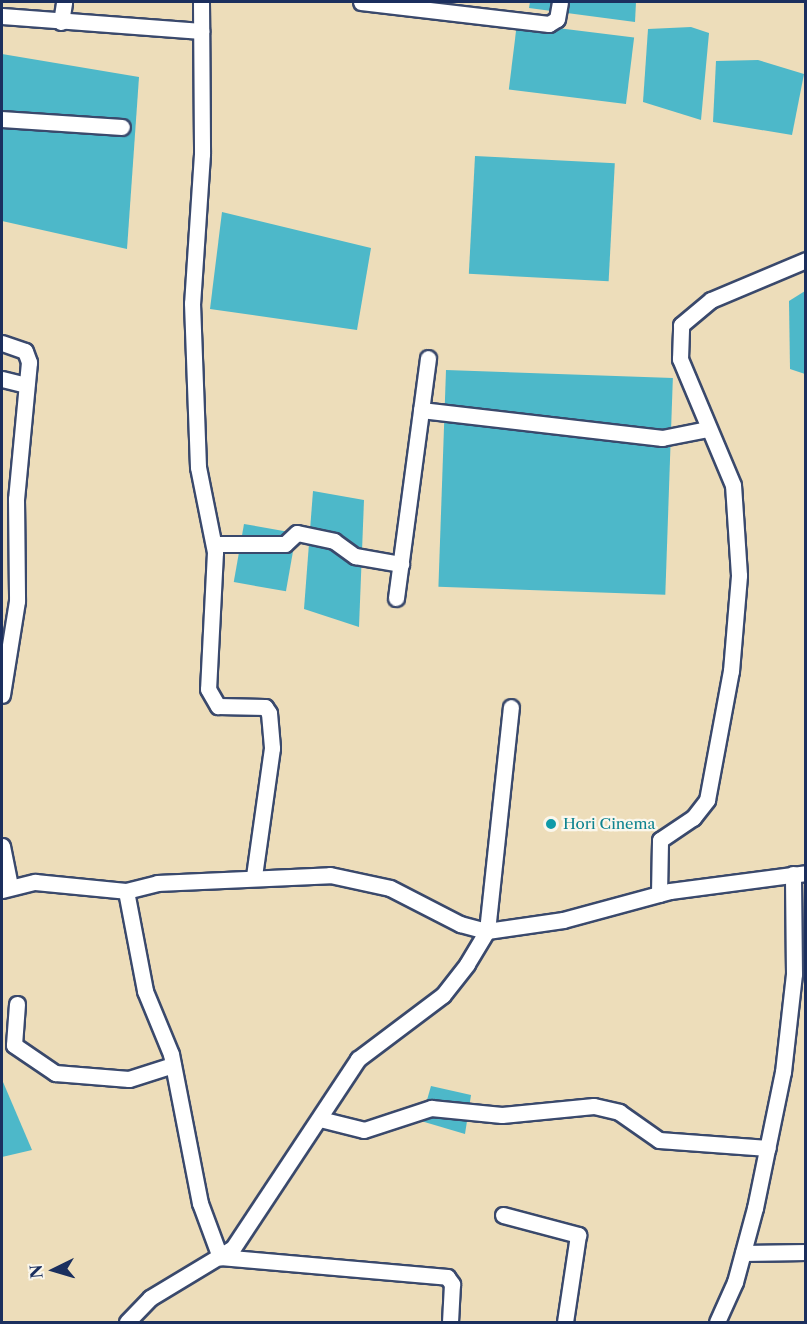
<!DOCTYPE html>
<html>
<head>
<meta charset="utf-8">
<style>
	body { margin:0 }
	#map { position:relative; width:807px; height:1324px; overflow:hidden; background:#edddba; font-family:"Libre Caslon Text",serif }
	div>[style] { position:absolute }
	.water>* { inset:0; background:#4db8c9; transform-origin:0 0 }
	.roads { filter:drop-shadow(2px 0 #3a496c) drop-shadow(-2px 0 #3a496c) drop-shadow(0 2px #3a496c) drop-shadow(0 -2px #3a496c) }
	.minor>* { height:15px; margin:-7.5px; padding:0 7.5px; transform-origin:7.5px; border-radius:7.5px; background:#fff }
	.dots>* { width:16px; height:16px; translate:-50% -50%; box-sizing:border-box; border:3px solid #fbf7ec; border-radius:50% }
	span { translate:-50% -50%; white-space:nowrap; text-align:center; line-height:1.15; -webkit-text-stroke:4.5px #fbf7ec; paint-order:stroke }
	.culture-label { font-size:15px; color:#0d838f }
	.left { translate:0 -50%; text-align:left }
	.frame { position:absolute; inset:0; border:3px solid #1b2f5e; pointer-events:none }
	.north { position:absolute; left:24px; top:1240px; width:60px; height:60px; -webkit-text-stroke:4px #fbf7ec; paint-order:stroke; rotate:265deg; font-size:16px; font-weight:700; line-height:24px; text-align:center; color:#1b2f5e }
	.north::after { content:''; display:block; margin:auto; width:21px; height:27px; background:#1b2f5e; clip-path:polygon(50% 0,100% 100%,50% 72%,0 100%) }
</style>
</head>
<body>
<div id="map">
	<div class="water">
		<i style="clip-path:polygon(530px 2px,636px 2px,635px 22px,529px 8px)"></i>
		<i style="left:517px;top:23px;width:118px;height:67px;rotate:7deg"></i>
		<i style="clip-path:polygon(691px 27px,709px 33px,701px 120px,643px 102px,648px 29px)"></i>
		<i style="clip-path:polygon(2px 54px,139px 77px,127px 249px,2px 221px)"></i>
		<i style="clip-path:polygon(758px 60px,804px 74px,792px 135px,713px 122px,716px 61px)"></i>
		<i style="left:475px;top:156px;width:140px;height:118px;rotate:3deg"></i>
		<i style="clip-path:polygon(222px 212px,371px 248px,357px 330px,210px 309px)"></i>
		<i style="clip-path:polygon(805px 291px,805px 374px,790px 369px,789px 301px)"></i>
		<i style="left:446px;top:370px;width:227px;height:217px;rotate:2deg"></i>
		<i style="clip-path:polygon(313px 491px,364px 500px,359px 627px,304px 609px)"></i>
		<i style="left:244px;top:524px;width:53px;height:59px;rotate:10deg"></i>
		<i style="clip-path:polygon(3px 1082px,32px 1150px,2px 1157px,2px 1084px)"></i>
		<i style="clip-path:polygon(431px 1086px,471px 1095px,465px 1134px,421px 1121px)"></i>
	</div>
	<div class="roads">
		<div class="minor">
			<i style="left:201px;top:2px;width:152px;rotate:89.6deg"></i>
			<i style="left:202px;top:154px;width:149px;rotate:93.8deg"></i>
			<i style="left:192px;top:303px;width:164px;rotate:87.9deg"></i>
			<i style="left:198px;top:467px;width:87px;rotate:78.7deg"></i>
			<i style="left:215px;top:552px;width:137px;rotate:92.9deg"></i>
			<i style="left:208px;top:689px;width:20px;rotate:60deg"></i>
			<i style="left:218px;top:706px;width:47px;rotate:1.2deg"></i>
			<i style="left:265px;top:707px;width:7px;rotate:56deg"></i>
			<i style="left:269px;top:713px;width:35px;rotate:85deg"></i>
			<i style="left:272px;top:748px;width:129px;rotate:98deg"></i>
			<i style="left:361px;top:2px;width:189px;rotate:6.7deg"></i>
			<i style="left:549px;top:24px;width:9px;rotate:-32deg"></i>
			<i style="left:557px;top:19px;width:17px;rotate:-80deg"></i>
			<i style="left:2px;top:16px;width:200px;rotate:4.3deg"></i>
			<i style="left:61px;top:22px;width:20px;rotate:-81deg"></i>
			<i style="left:2px;top:119px;width:120px;rotate:3.8deg"></i>
			<i style="left:2px;top:343px;width:24px;rotate:19deg"></i>
			<i style="left:25px;top:351px;width:12px;rotate:70deg"></i>
			<i style="left:29px;top:362px;width:138px;rotate:95.4deg"></i>
			<i style="left:16px;top:499px;width:102px;rotate:89.4deg"></i>
			<i style="left:17px;top:601px;width:95px;rotate:99.1deg"></i>
			<i style="left:2px;top:379px;width:25px;rotate:14deg"></i>
			<i style="left:421px;top:410px;width:243px;rotate:6.6deg"></i>
			<i style="left:662px;top:438px;width:47px;rotate:-11.1deg"></i>
			<i style="left:215px;top:544px;width:70px"></i>
			<i style="left:285px;top:544px;width:16px;rotate:-43deg"></i>
			<i style="left:297px;top:533px;width:38px;rotate:12deg"></i>
			<i style="left:334px;top:541px;width:26px;rotate:36deg"></i>
			<i style="left:355px;top:556px;width:47px;rotate:9.9deg"></i>
			<i style="left:396px;top:598px;width:242px;rotate:-82.4deg"></i>
			<i style="left:2px;top:846px;width:41px;rotate:78.7deg"></i>
			<i style="left:2px;top:890px;width:34px;rotate:-14deg"></i>
			<i style="left:35px;top:882px;width:91px;rotate:5.6deg"></i>
			<i style="left:126px;top:891px;width:32px;rotate:-14deg"></i>
			<i style="left:157px;top:883px;width:173px;rotate:-2.6deg"></i>
			<i style="left:330px;top:875px;width:61px;rotate:12.2deg"></i>
			<i style="left:390px;top:888px;width:79px;rotate:27.2deg"></i>
			<i style="left:460px;top:924px;width:28px;rotate:15deg"></i>
			<i style="left:487px;top:931px;width:77px;rotate:-8.2deg"></i>
			<i style="left:563px;top:920px;width:111px;rotate:-15.2deg"></i>
			<i style="left:670px;top:891px;width:137px;rotate:-7.5deg"></i>
			<i style="left:126px;top:891px;width:102px;rotate:79.2deg"></i>
			<i style="left:145px;top:991px;width:68px;rotate:67.6deg"></i>
			<i style="left:171px;top:1054px;width:152px;rotate:79deg"></i>
			<i style="left:200px;top:1203px;width:58px;rotate:69.7deg"></i>
			<i style="left:220px;top:1257px;width:228px;rotate:5deg"></i>
			<i style="left:447px;top:1277px;width:9px;rotate:54deg"></i>
			<i style="left:452px;top:1284px;width:38px;rotate:93deg"></i>
			<i style="left:659px;top:894px;width:54px;rotate:-88.9deg"></i>
			<i style="left:660px;top:840px;width:40px;rotate:-34deg"></i>
			<i style="left:693px;top:818px;width:23px;rotate:-52deg"></i>
			<i style="left:707px;top:800px;width:131px;rotate:-79.5deg"></i>
			<i style="left:731px;top:671px;width:96px;rotate:-85.2deg"></i>
			<i style="left:739px;top:575px;width:90px;rotate:-93.8deg"></i>
			<i style="left:733px;top:485px;width:137px;rotate:-112.8deg"></i>
			<i style="left:680px;top:359px;width:34px;rotate:-88deg"></i>
			<i style="left:681px;top:325px;width:39px;rotate:-40deg"></i>
			<i style="left:711px;top:300px;width:103px;rotate:-22.8deg"></i>
			<i style="left:17px;top:1004px;width:41px;rotate:94.2deg"></i>
			<i style="left:14px;top:1045px;width:50px;rotate:34.3deg"></i>
			<i style="left:55px;top:1073px;width:74px;rotate:4.6deg"></i>
			<i style="left:129px;top:1079px;width:46px;rotate:-17.7deg"></i>
			<i style="left:320px;top:1119px;width:45px;rotate:14deg"></i>
			<i style="left:364px;top:1130px;width:71px;rotate:-18.2deg"></i>
			<i style="left:431px;top:1108px;width:71px;rotate:5.6deg"></i>
			<i style="left:502px;top:1115px;width:92px;rotate:-5.6deg"></i>
			<i style="left:594px;top:1106px;width:26px;rotate:13deg"></i>
			<i style="left:619px;top:1112px;width:49px;rotate:35deg"></i>
			<i style="left:659px;top:1140px;width:109px;rotate:4.2deg"></i>
			<i style="left:503px;top:1215px;width:78px;rotate:14.9deg"></i>
			<i style="left:578px;top:1235px;width:88px;rotate:98.5deg"></i>
			<i style="left:743px;top:1253px;width:63px;rotate:-0.9deg"></i>
			<i style="left:127px;top:1322px;width:33px;rotate:-46deg"></i>
			<i style="left:150px;top:1298px;width:97px;rotate:-31.1deg"></i>
			<i style="left:233px;top:1248px;width:227px;rotate:-56.5deg"></i>
			<i style="left:358px;top:1059px;width:106px;rotate:-37deg"></i>
			<i style="left:443px;top:995px;width:39px;rotate:-52deg"></i>
			<i style="left:467px;top:964px;width:39px;rotate:-59deg"></i>
			<i style="left:487px;top:931px;width:225px;rotate:-83.9deg"></i>
			<i style="left:717px;top:1322px;width:44px;rotate:-65.8deg"></i>
			<i style="left:735px;top:1282px;width:77px;rotate:-74.9deg"></i>
			<i style="left:755px;top:1208px;width:139px;rotate:-78.4deg"></i>
			<i style="left:783px;top:1072px;width:99px;rotate:-83.6deg"></i>
			<i style="left:794px;top:974px;width:100px;rotate:-90.6deg"></i>
		</div>
	</div>
	<div class="dots">
		<i style="left:551px;top:824px;background:#0f9aa8"></i>
	</div>
	<div class="culture-label">
		<span class="left" style="left:563px;top:824px">Hori Cinema</span>
	</div>
	<div class="frame"></div>
	<div class="north">N</div>
</div>
</body>
</html>
